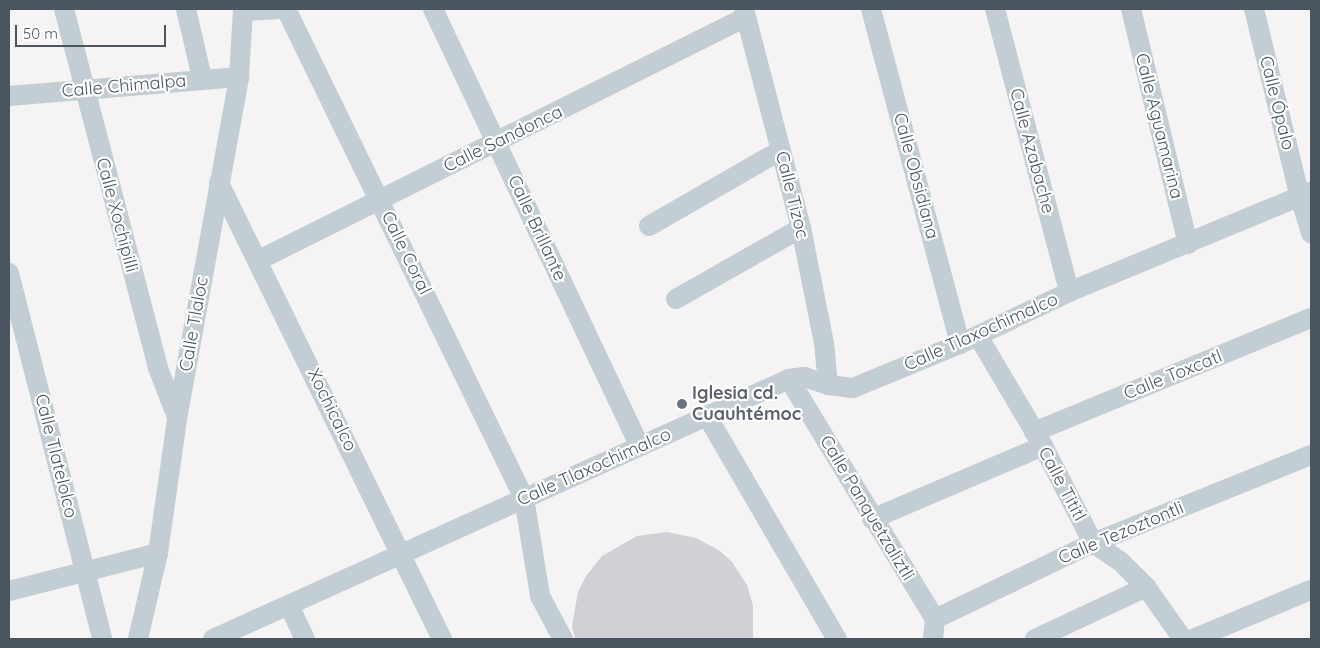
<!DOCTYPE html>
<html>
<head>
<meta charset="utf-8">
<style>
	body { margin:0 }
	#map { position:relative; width:1320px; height:648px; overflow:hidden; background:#f5f3f3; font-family:Quicksand,sans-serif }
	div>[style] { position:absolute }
	.building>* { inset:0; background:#cfd1d7 }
	.minor>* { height:20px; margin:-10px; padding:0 10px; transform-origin:10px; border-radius:10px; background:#c3cdd4 }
	.dots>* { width:14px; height:14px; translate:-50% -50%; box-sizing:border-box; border:2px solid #fff; border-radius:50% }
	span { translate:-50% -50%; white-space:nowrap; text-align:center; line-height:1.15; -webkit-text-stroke:4.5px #fff; paint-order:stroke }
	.street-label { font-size:18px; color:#4a5560 }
	.worship-label { font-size:18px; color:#5b616d; font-weight:700 }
	.left { translate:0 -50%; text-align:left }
	.frame { position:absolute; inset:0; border:10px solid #4a5560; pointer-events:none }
	.scale { position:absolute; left:15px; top:25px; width:151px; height:22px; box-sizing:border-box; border:2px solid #4a5560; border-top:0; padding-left:6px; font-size:15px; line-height:18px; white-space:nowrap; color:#4a5560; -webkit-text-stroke:4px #fff; paint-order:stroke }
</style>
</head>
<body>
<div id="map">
	<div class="building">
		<i style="clip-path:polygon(667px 532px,696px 538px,720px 551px,732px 562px,747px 585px,753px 605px,753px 639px,575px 639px,572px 626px,578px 592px,586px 576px,602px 556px,637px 536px)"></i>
	</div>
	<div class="minor">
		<i style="left:64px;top:9px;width:371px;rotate:75.3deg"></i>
		<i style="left:158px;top:368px;width:53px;rotate:68.8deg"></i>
		<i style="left:186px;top:9px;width:71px;rotate:76.9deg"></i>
		<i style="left:286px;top:9px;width:544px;rotate:64.05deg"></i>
		<i style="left:524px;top:498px;width:99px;rotate:80.7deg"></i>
		<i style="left:540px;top:596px;width:49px;rotate:61.9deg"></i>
		<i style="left:433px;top:9px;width:484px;rotate:64.7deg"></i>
		<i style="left:744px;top:9px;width:226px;rotate:75.4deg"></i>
		<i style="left:801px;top:228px;width:117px;rotate:78.7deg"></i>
		<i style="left:824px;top:343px;width:42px;rotate:84.6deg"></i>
		<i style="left:871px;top:9px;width:347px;rotate:75.1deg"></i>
		<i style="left:995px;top:9px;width:293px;rotate:75.3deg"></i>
		<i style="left:1131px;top:9px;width:242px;rotate:76.4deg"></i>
		<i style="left:1254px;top:9px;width:194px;rotate:76.3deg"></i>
		<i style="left:1300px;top:197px;width:38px;rotate:73deg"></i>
		<i style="left:243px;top:11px;width:34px;rotate:-3deg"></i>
		<i style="left:9px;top:96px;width:231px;rotate:-4.7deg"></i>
		<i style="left:219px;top:183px;width:508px;rotate:63.94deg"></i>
		<i style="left:649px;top:226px;width:152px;rotate:-29.9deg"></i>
		<i style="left:259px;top:260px;width:544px;rotate:-26.52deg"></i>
		<i style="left:9px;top:273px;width:378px;rotate:75.7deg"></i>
		<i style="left:676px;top:299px;width:144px;rotate:-29.6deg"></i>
		<i style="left:978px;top:336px;width:128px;rotate:59.4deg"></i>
		<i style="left:1043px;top:446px;width:109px;rotate:62.7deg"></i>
		<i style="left:1093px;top:543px;width:32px;rotate:34deg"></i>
		<i style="left:1120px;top:561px;width:37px;rotate:45deg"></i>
		<i style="left:1146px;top:587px;width:64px;rotate:54.6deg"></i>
		<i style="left:789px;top:379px;width:281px;rotate:58.7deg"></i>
		<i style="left:935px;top:619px;width:20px;rotate:96deg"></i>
		<i style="left:707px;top:416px;width:258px;rotate:59.8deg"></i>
		<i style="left:1034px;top:432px;width:300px;rotate:-22.4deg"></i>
		<i style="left:872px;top:519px;width:186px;rotate:-23.1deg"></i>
		<i style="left:9px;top:591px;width:154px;rotate:-14.3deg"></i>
		<i style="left:289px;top:605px;width:38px;rotate:65deg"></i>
		<i style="left:935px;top:619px;width:175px;rotate:-25.7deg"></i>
		<i style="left:1093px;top:543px;width:235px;rotate:-22deg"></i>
		<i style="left:138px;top:639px;width:88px;rotate:-76.9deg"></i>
		<i style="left:158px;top:553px;width:135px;rotate:-81.9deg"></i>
		<i style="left:177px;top:419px;width:348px;rotate:-79.7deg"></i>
		<i style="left:239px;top:77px;width:68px;rotate:-86.6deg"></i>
		<i style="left:213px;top:639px;width:632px;rotate:-24.29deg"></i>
		<i style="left:789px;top:379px;width:15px;rotate:-8deg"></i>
		<i style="left:804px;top:377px;width:25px;rotate:18deg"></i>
		<i style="left:828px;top:385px;width:25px;rotate:7deg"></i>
		<i style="left:853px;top:388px;width:116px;rotate:-22.4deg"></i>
		<i style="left:960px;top:344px;width:121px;rotate:-25.5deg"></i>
		<i style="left:1069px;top:292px;width:262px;rotate:-22.5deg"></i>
		<i style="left:1035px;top:639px;width:123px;rotate:-25.1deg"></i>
		<i style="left:1193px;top:639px;width:128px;rotate:-22.6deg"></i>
	</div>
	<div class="dots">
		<i style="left:682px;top:404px;background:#6b7280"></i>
	</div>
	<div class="street-label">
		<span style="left:124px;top:86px;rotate:-5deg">Calle Chimalpa</span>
		<span style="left:1277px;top:103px;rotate:76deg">Calle Ópalo</span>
		<span style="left:1159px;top:126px;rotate:76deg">Calle Aguamarina</span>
		<span style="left:503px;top:139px;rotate:-26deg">Calle Sandonca</span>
		<span style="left:1032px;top:151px;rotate:75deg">Calle Azabache</span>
		<span style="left:916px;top:176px;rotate:75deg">Calle Obsidiana</span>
		<span style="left:792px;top:195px;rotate:76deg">Calle Tizoc</span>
		<span style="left:117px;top:215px;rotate:75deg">Calle Xochipilli</span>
		<span style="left:537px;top:228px;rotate:65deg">Calle Brillante</span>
		<span style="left:406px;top:253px;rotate:64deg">Calle Coral</span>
		<span style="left:194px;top:324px;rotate:-80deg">Calle Tlaloc</span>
		<span style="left:981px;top:332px;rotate:-24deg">Calle Tlaxochimalco</span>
		<span style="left:1173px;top:375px;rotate:-22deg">Calle Toxcatl</span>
		<span style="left:332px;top:410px;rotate:64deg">Xochicalco</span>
		<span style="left:56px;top:456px;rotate:76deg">Calle Tlatelolco</span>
		<span style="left:594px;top:467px;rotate:-24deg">Calle Tlaxochimalco</span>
		<span style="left:1062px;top:484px;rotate:62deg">Calle Tititl</span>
		<span style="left:867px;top:508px;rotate:59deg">Calle Panquetzaliztli</span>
		<span style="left:1121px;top:533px;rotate:-23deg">Calle Tezoztontli</span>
	</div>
	<div class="worship-label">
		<span class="left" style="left:692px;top:404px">Iglesia cd.<br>Cuauhtémoc</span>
	</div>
	<div class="frame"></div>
	<div class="scale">50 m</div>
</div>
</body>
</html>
